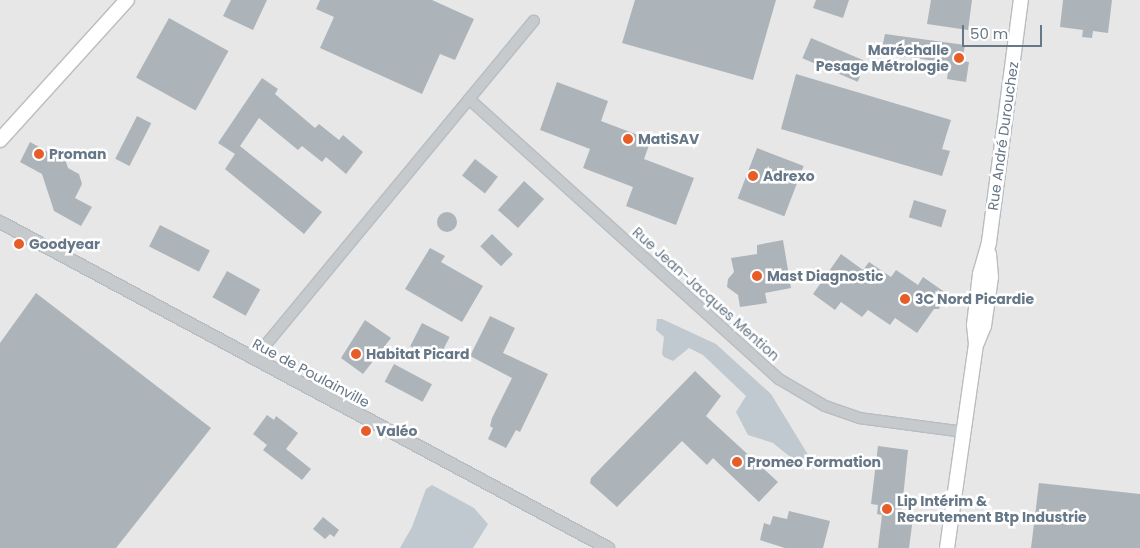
<!DOCTYPE html>
<html>
<head>
<meta charset="utf-8">
<style>
	body { margin:0 }
	#map { position:relative; width:1140px; height:548px; overflow:hidden; background:#f8f8f5; font-family:Poppins,sans-serif }
	div>[style] { position:absolute }
	.built>* { inset:0; background:#e6e7e6; transform-origin:0 0 }
	.water>* { inset:0; background:#c0c9cf }
	.building>* { inset:0; background:#acb4ba; transform-origin:0 0 }
	.round { border-radius:50% }
	.roads { filter:drop-shadow(1px 0 #b8bdc2) drop-shadow(-1px 0 #b8bdc2) drop-shadow(0 1px #b8bdc2) drop-shadow(0 -1px #b8bdc2) }
	.minor>* { height:10px; margin:-5px; padding:0 5px; transform-origin:5px; border-radius:5px; background:#c6cacd }
	.tertiary>* { height:12px; margin:-6px; padding:0 6px; transform-origin:6px; border-radius:6px; background:#c6cacd }
	.secondary>* { height:14px; margin:-7px; padding:0 7px; transform-origin:7px; border-radius:7px; background:#fff }
	.dots>* { width:14px; height:14px; translate:-50% -50%; box-sizing:border-box; border:2px solid #fff; border-radius:50% }
	span { translate:-50% -50%; white-space:nowrap; text-align:center; line-height:1.15; -webkit-text-stroke:5px #fff; paint-order:stroke }
	.poi-label { font-size:14px; color:#667787; font-weight:700 }
	.right { translate:-100% -50%; text-align:right }
	.left { translate:0 -50%; text-align:left }
	.street-label { font-size:14px; color:#667787 }
	.scale { position:absolute; left:962px; top:25px; width:80px; height:22px; box-sizing:border-box; border:2px solid #667787; border-top:0; padding-left:6px; font-size:15px; line-height:18px; white-space:nowrap; color:#667787; -webkit-text-stroke:4px #fff; paint-order:stroke }
</style>
</head>
<body>
<div id="map">
	<div class="built">
		<i style="left:0;top:0;width:1140px;height:548px"></i>
	</div>
	<div class="water">
		<i style="clip-path:polygon(657px 319px,662px 319px,716px 344px,771px 394px,810px 458px,810px 466px,799px 464px,773px 443px,748px 435px,736px 412px,746px 396px,703px 355px,689px 348px,673px 361px,664px 357px,662px 354px,664px 337px,656px 330px)"></i>
		<i style="clip-path:polygon(432px 485px,474px 508px,488px 524px,473px 548px,400px 548px,412px 527px,426px 489px)"></i>
	</div>
	<div class="building">
		<i style="clip-path:polygon(231px 0,267px 0,253px 30px,223px 16px)"></i>
		<i style="clip-path:polygon(320px 0,432px 0,474px 19px,455px 60px,440px 54px,422px 94px,320px 48px,334px 17px,316px 9px)"></i>
		<i style="clip-path:polygon(635px 0,776px 0,753px 80px,622px 43px)"></i>
		<i style="clip-path:polygon(816px 0,849px 0,843px 18px,813px 8px)"></i>
		<i style="clip-path:polygon(931px 0,972px 0,968px 30px,927px 24px)"></i>
		<i style="clip-path:polygon(1063px 0,1112px 0,1108px 33px,1093px 31px,1092px 38px,1082px 37px,1083px 30px,1060px 27px)"></i>
		<i style="left:169px;top:18px;width:68px;height:68px;rotate:29deg"></i>
		<i style="clip-path:polygon(885px 34px,965px 45px,962px 61px,969px 62px,966px 82px,947px 79px,949px 63px,881px 53px)"></i>
		<i style="left:811px;top:38px;width:60px;height:22px;rotate:23deg"></i>
		<i style="clip-path:polygon(796px 74px,951px 120px,942px 149px,950px 151px,942px 176px,781px 129px)"></i>
		<i style="clip-path:polygon(262px 78px,278px 89px,275px 94px,315px 128px,319px 124px,339px 140px,343px 135px,363px 152px,346px 174px,326px 157px,322px 162px,302px 146px,298px 150px,259px 118px,240px 146px,322px 212px,304px 234px,225px 169px,235px 154px,218px 143px)"></i>
		<i style="clip-path:polygon(557px 82px,608px 101px,601px 121px,651px 140px,644px 159px,694px 178px,676px 225px,626px 206px,633px 187px,583px 168px,590px 149px,540px 130px)"></i>
		<i style="left:137px;top:116px;width:16px;height:48px;rotate:27deg"></i>
		<i style="clip-path:polygon(30px 142px,66px 162px,68px 168px,79px 174px,82px 184px,75px 198px,92px 207px,81px 226px,54px 211px,42px 174px,20px 162px)"></i>
		<i style="left:757px;top:148px;width:50px;height:54px;rotate:21deg"></i>
		<i style="left:475px;top:159px;width:29px;height:21px;rotate:38deg"></i>
		<i style="left:524px;top:181px;width:27px;height:39px;rotate:42deg"></i>
		<i style="left:914px;top:200px;width:34px;height:18px;rotate:17deg"></i>
		<i class="round" style="left:437px;top:212px;width:20px;height:20px"></i>
		<i style="left:160px;top:225px;width:56px;height:24px;rotate:27deg"></i>
		<i style="left:492px;top:234px;width:29px;height:17px;rotate:44deg"></i>
		<i style="clip-path:polygon(783px 240px,791px 288px,765px 293px,767px 303px,740px 307px,738px 295px,727px 287px,728px 279px,734px 272px,731px 258px,757px 254px,757px 245px)"></i>
		<i style="clip-path:polygon(430px 248px,445px 256px,441px 262px,483px 286px,462px 322px,405px 289px)"></i>
		<i style="clip-path:polygon(841px 254px,863px 270px,869px 262px,891px 277px,896px 270px,918px 285px,923px 277px,946px 293px,939px 309px,934px 309px,917px 333px,895px 318px,890px 325px,868px 310px,862px 317px,841px 302px,835px 310px,813px 294px)"></i>
		<i style="left:227px;top:271px;width:38px;height:30px;rotate:29deg"></i>
		<i style="clip-path:polygon(36px 293px,211px 428px,116px 548px,0 548px,0 343px)"></i>
		<i style="clip-path:polygon(490px 316px,515px 328px,503px 353px,548px 374px,520px 432px,516px 430px,506px 448px,488px 439px,493px 428px,490px 426px,492px 418px,512px 378px,470px 356px)"></i>
		<i style="clip-path:polygon(365px 320px,391px 338px,363px 374px,341px 358px)"></i>
		<i style="left:422px;top:323px;width:31px;height:26px;rotate:27deg"></i>
		<i style="left:394px;top:364px;width:43px;height:20px;rotate:28deg"></i>
		<i style="clip-path:polygon(695px 371px,721px 396px,706px 416px,778px 482px,759px 502px,713px 458px,707px 465px,682px 441px,617px 507px,590px 483px,591px 478px)"></i>
		<i style="clip-path:polygon(267px 415px,274px 420px,276px 416px,298px 433px,286px 449px,311px 469px,302px 480px,263px 450px,267px 445px,253px 434px)"></i>
		<i style="clip-path:polygon(878px 446px,908px 450px,901px 517px,913px 518px,909px 548px,878px 548px,882px 515px,877px 514px,878px 505px,871px 504px)"></i>
		<i style="clip-path:polygon(1039px 483px,1140px 494px,1140px 548px,1031px 548px)"></i>
		<i style="clip-path:polygon(789px 511px,830px 521px,823px 548px,785px 548px,760px 540px,764px 523px,770px 525px,773px 516px,787px 519px)"></i>
		<i style="clip-path:polygon(323px 517px,339px 530px,334px 537px,330px 534px,325px 539px,313px 529px)"></i>
	</div>
	<div class="roads">
		<div class="minor">
			<i style="left:469px;top:99px;width:418px;rotate:42.1deg"></i>
			<i style="left:779px;top:379px;width:53px;rotate:30.4deg"></i>
			<i style="left:825px;top:406px;width:36px;rotate:19deg"></i>
			<i style="left:859px;top:418px;width:106px;rotate:7.6deg"></i>
			<i style="left:254px;top:359px;width:439px;rotate:-50.4deg"></i>
		</div>
		<div class="tertiary">
			<i style="left:0;top:222px;width:690px;rotate:28.2deg"></i>
		</div>
		<div class="secondary">
			<i style="left:0;top:140px;width:189px;rotate:-47.8deg"></i>
			<i style="left:977px;top:343px;width:18px;rotate:-68deg"></i>
			<i style="left:984px;top:326px;width:49px;rotate:-81.9deg"></i>
			<i style="left:991px;top:277px;width:23px;rotate:-95deg"></i>
			<i style="left:947px;top:548px;width:206px;rotate:-81.9deg"></i>
			<i style="left:976px;top:344px;width:19px;rotate:-96deg"></i>
			<i style="left:974px;top:325px;width:51px;rotate:-83.3deg"></i>
			<i style="left:980px;top:274px;width:33px;rotate:-74deg"></i>
			<i style="left:989px;top:242px;width:244px;rotate:-82.5deg"></i>
		</div>
	</div>
	<div class="dots">
		<i style="left:959px;top:58px;background:#e65d27"></i>
		<i style="left:628px;top:139px;background:#e65d27"></i>
		<i style="left:39px;top:154px;background:#e65d27"></i>
		<i style="left:753px;top:176px;background:#e65d27"></i>
		<i style="left:19px;top:244px;background:#e65d27"></i>
		<i style="left:757px;top:276px;background:#e65d27"></i>
		<i style="left:905px;top:299px;background:#e65d27"></i>
		<i style="left:356px;top:354px;background:#e65d27"></i>
		<i style="left:366px;top:431px;background:#e65d27"></i>
		<i style="left:737px;top:462px;background:#e65d27"></i>
		<i style="left:887px;top:509px;background:#e65d27"></i>
	</div>
	<div class="poi-label">
		<span class="right" style="left:949px;top:58px">Maréchalle<br>Pesage Métrologie</span>
		<span class="left" style="left:638px;top:139px">MatiSAV</span>
		<span class="left" style="left:49px;top:154px">Proman</span>
		<span class="left" style="left:763px;top:176px">Adrexo</span>
		<span class="left" style="left:29px;top:244px">Goodyear</span>
		<span class="left" style="left:767px;top:276px">Mast Diagnostic</span>
		<span class="left" style="left:915px;top:299px">3C Nord Picardie</span>
		<span class="left" style="left:366px;top:354px">Habitat Picard</span>
		<span class="left" style="left:376px;top:431px">Valéo</span>
		<span class="left" style="left:747px;top:462px">Promeo Formation</span>
		<span class="left" style="left:897px;top:509px">Lip Intérim &amp;<br>Recrutement Btp Industrie</span>
	</div>
	<div class="street-label">
		<span style="left:1003px;top:136px;rotate:-82deg">Rue André Durouchez</span>
		<span style="left:706px;top:294px;rotate:42deg">Rue Jean-Jacques Mention</span>
		<span style="left:311px;top:373px;rotate:28deg">Rue de Poulainville</span>
	</div>
	<div class="scale">50 m</div>
</div>
</body>
</html>
